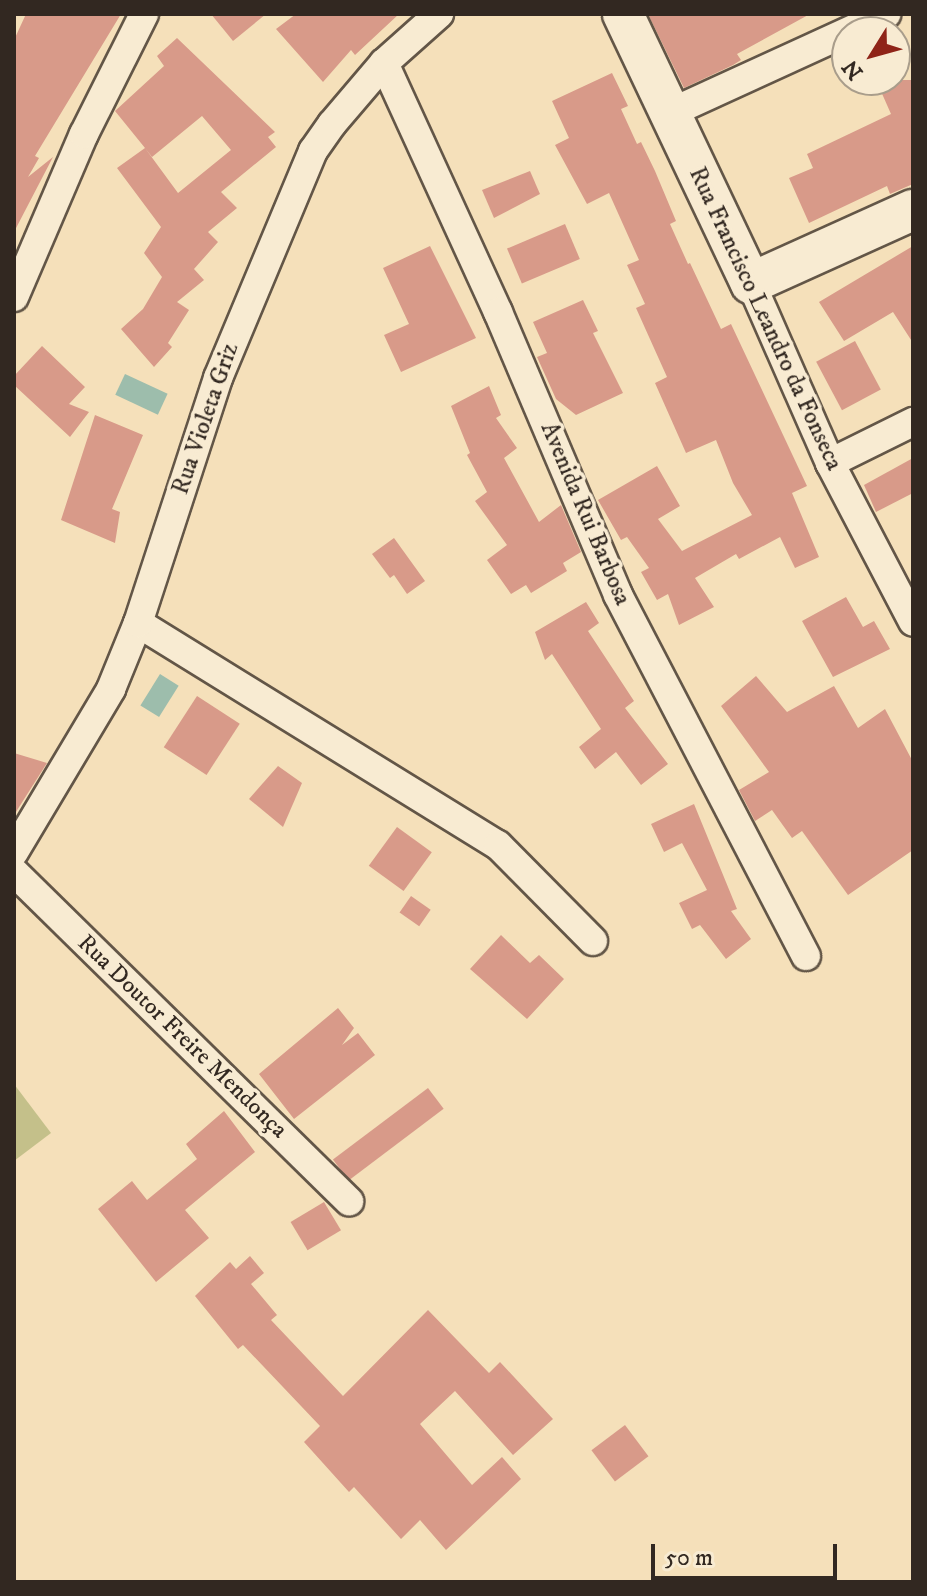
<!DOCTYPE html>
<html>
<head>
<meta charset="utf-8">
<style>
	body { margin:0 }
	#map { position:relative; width:927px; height:1596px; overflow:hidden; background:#f5e0ba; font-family:"IM FELL DW Pica",serif }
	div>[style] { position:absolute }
	.green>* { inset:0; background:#c4c08a }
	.water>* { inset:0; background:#9dbdac; transform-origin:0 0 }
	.building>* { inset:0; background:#d89a89; transform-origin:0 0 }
	.roads { filter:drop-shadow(2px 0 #635647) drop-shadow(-2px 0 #635647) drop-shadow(0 2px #635647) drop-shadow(0 -2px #635647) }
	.street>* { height:28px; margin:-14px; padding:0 14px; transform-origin:14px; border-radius:14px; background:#f8ebd2 }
	.secondary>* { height:40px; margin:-20px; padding:0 20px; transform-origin:20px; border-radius:20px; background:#f8ebd2 }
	span { translate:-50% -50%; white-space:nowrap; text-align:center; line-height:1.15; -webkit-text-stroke:7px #f8ebd2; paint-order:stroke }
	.street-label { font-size:24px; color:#322821 }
	.frame { position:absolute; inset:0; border:16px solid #322821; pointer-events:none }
	.north { position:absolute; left:831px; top:16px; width:80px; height:80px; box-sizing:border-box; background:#f8ebd2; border:2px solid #a99d8b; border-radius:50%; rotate:233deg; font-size:22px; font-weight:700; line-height:32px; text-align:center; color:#322821 }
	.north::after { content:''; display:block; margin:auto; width:28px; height:36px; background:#8f2418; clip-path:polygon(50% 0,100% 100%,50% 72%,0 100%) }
	.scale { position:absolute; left:651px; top:1544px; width:186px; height:36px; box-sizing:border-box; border:4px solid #322821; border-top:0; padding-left:10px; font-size:24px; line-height:28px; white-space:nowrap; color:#322821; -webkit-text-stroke:6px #f8ebd2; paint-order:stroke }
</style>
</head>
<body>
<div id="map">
	<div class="green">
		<i style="clip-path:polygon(14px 1084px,51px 1133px,14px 1161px)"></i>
	</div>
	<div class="water">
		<i style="left:125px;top:374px;width:47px;height:23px;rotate:25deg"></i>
		<i style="left:160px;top:674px;width:22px;height:37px;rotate:32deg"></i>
	</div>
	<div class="building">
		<i style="clip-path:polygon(26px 14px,121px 14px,35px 156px,39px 158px,28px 177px,53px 157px,14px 232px,14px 40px)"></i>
		<i style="clip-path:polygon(211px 14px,266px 14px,233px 41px)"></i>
		<i style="clip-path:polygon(296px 14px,399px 14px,355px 55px,351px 50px,323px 82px,276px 29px)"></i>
		<i style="clip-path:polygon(648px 14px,810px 14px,737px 54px,741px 60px,733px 65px,684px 88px)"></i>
		<i style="clip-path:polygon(evenodd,177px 38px,275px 132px,268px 137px,276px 147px,221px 192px,237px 208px,208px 232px,218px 242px,194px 269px,204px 280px,177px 302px,189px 310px,168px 343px,172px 347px,154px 367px,121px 329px,143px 309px,162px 277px,144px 253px,161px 227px,117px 168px,145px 148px,115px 111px,164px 66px,157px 56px,177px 38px,202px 116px,231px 150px,178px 193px,145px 148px,152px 157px,202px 116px)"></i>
		<i style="clip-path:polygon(612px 73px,628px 106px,621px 109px,637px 144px,641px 142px,655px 171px,676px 221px,670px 224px,688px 264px,690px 263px,721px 329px,731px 324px,807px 486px,792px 493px,819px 557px,795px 568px,780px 537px,739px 559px,736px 554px,695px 578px,714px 607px,679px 625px,668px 594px,657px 600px,641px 572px,649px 568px,627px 537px,621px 540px,598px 500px,657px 466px,680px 506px,658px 519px,682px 551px,752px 515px,733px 483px,716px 440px,686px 453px,655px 383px,667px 377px,636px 308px,645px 304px,627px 265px,639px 260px,609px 193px,587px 204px,555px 145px,569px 138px,552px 101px)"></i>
		<i style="clip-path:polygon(876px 80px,913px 80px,913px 184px,890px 194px,887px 186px,809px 223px,789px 178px,813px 168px,807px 154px,891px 114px)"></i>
		<i style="clip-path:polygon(530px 171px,540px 194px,494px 218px,482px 190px)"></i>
		<i style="left:565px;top:224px;width:38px;height:63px;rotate:67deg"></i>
		<i style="clip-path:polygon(430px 246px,476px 338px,401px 372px,384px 335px,409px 324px,383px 268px)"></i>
		<i style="clip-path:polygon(913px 246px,913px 343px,893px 312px,844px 341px,819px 302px)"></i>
		<i style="clip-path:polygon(583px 300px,598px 331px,593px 333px,623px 393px,576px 415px,556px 399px,537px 357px,547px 353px,533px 322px)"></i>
		<i style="left:855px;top:341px;width:55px;height:44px;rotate:62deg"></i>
		<i style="clip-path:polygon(42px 346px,85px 387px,69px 404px,89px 412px,70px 437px,14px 385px,14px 376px)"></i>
		<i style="clip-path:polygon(489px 386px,501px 415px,496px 418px,517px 448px,504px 458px,539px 522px,561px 505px,581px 552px,563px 563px,567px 571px,531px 593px,526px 585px,511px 594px,487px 560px,507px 545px,475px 501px,487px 492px,467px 455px,470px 453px,451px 406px)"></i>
		<i style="clip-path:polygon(95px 415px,143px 435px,112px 509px,120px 512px,115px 543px,61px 520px)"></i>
		<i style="clip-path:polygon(913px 458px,913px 493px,876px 512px,864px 485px)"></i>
		<i style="clip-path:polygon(394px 538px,425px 581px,407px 594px,394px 575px,390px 578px,372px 554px)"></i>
		<i style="clip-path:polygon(846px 597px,863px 627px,874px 621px,890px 649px,833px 677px,802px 621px)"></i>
		<i style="clip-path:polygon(586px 602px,599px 623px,588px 631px,634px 701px,625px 708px,668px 764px,641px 785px,616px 752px,595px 769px,579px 747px,601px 729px,552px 654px,545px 660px,535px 632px)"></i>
		<i style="clip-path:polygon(756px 676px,787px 712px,834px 686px,858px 728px,885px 709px,913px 762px,913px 850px,848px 895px,802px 831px,792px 838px,772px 810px,755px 821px,739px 790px,769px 772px,721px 706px)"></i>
		<i style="left:197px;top:696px;width:51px;height:61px;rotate:33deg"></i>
		<i style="clip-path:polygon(14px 753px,47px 763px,14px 815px)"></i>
		<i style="clip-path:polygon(278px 766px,302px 783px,283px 827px,249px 799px)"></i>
		<i style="clip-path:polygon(694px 804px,737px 909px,731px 911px,751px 939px,726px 959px,700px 925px,692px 929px,679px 903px,707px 890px,682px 843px,664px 852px,651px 824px)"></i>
		<i style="left:397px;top:827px;width:43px;height:48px;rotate:36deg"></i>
		<i style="left:411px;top:896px;width:24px;height:20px;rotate:35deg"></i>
		<i style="clip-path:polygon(501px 935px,530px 963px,539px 955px,564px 979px,527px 1019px,470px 969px)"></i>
		<i style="clip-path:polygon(338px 1008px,354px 1028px,342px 1045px,358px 1033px,375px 1055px,294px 1119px,259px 1074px)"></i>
		<i style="left:428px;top:1088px;width:26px;height:119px;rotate:53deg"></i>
		<i style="clip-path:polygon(224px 1111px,255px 1152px,185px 1210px,209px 1238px,156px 1282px,98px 1209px,132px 1181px,147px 1200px,197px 1159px,186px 1144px)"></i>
		<i style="left:324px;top:1202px;width:33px;height:39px;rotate:59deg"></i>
		<i style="clip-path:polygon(250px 1256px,264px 1273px,251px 1284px,277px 1315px,271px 1320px,343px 1396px,428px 1310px,489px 1373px,500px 1362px,553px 1419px,513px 1455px,455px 1391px,420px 1424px,472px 1485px,502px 1457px,521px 1479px,446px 1550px,420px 1520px,401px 1539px,354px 1487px,349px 1492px,304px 1442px,320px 1426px,243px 1345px,238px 1349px,195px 1296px,230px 1262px,236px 1269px)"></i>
		<i style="left:625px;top:1425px;width:39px;height:42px;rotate:53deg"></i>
	</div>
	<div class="roads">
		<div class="street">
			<i style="left:384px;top:63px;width:274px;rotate:65.4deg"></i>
			<i style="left:498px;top:312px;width:307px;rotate:67deg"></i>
			<i style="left:618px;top:595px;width:407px;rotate:62.5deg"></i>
			<i style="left:670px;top:113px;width:238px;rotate:-24.6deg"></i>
			<i style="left:751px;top:283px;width:197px;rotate:66.3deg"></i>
			<i style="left:830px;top:463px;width:179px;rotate:62.4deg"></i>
			<i style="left:14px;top:297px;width:177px;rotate:-66.8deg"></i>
			<i style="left:84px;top:134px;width:134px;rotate:-63.4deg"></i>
			<i style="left:830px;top:463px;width:93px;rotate:-26.3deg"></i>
			<i style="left:138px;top:623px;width:423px;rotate:31.7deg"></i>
			<i style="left:498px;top:845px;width:135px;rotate:45.3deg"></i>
			<i style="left:14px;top:852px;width:190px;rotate:-59.2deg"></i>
			<i style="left:111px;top:689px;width:71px;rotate:-67.8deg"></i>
			<i style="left:138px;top:623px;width:258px;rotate:-71.9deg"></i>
			<i style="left:218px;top:378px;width:246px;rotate:-67.3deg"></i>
			<i style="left:313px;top:151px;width:33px;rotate:-55deg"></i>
			<i style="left:332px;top:124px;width:80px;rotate:-49.6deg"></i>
			<i style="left:384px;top:63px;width:74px;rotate:-41.7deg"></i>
			<i style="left:14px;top:872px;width:470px;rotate:44.5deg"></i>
		</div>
		<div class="secondary">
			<i style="left:623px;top:14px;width:298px;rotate:64.6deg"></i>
			<i style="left:751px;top:283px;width:178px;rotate:-24.3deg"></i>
		</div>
	</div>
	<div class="street-label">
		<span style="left:765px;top:319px;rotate:65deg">Rua Francisco Leandro da Fonseca</span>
		<span style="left:206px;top:419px;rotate:-71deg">Rua Violeta Griz</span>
		<span style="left:585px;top:514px;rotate:67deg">Avenida Rui Barbosa</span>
		<span style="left:182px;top:1037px;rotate:44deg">Rua Doutor Freire Mendonça</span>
	</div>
	<div class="frame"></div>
	<div class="north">N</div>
	<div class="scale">50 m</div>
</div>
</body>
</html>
